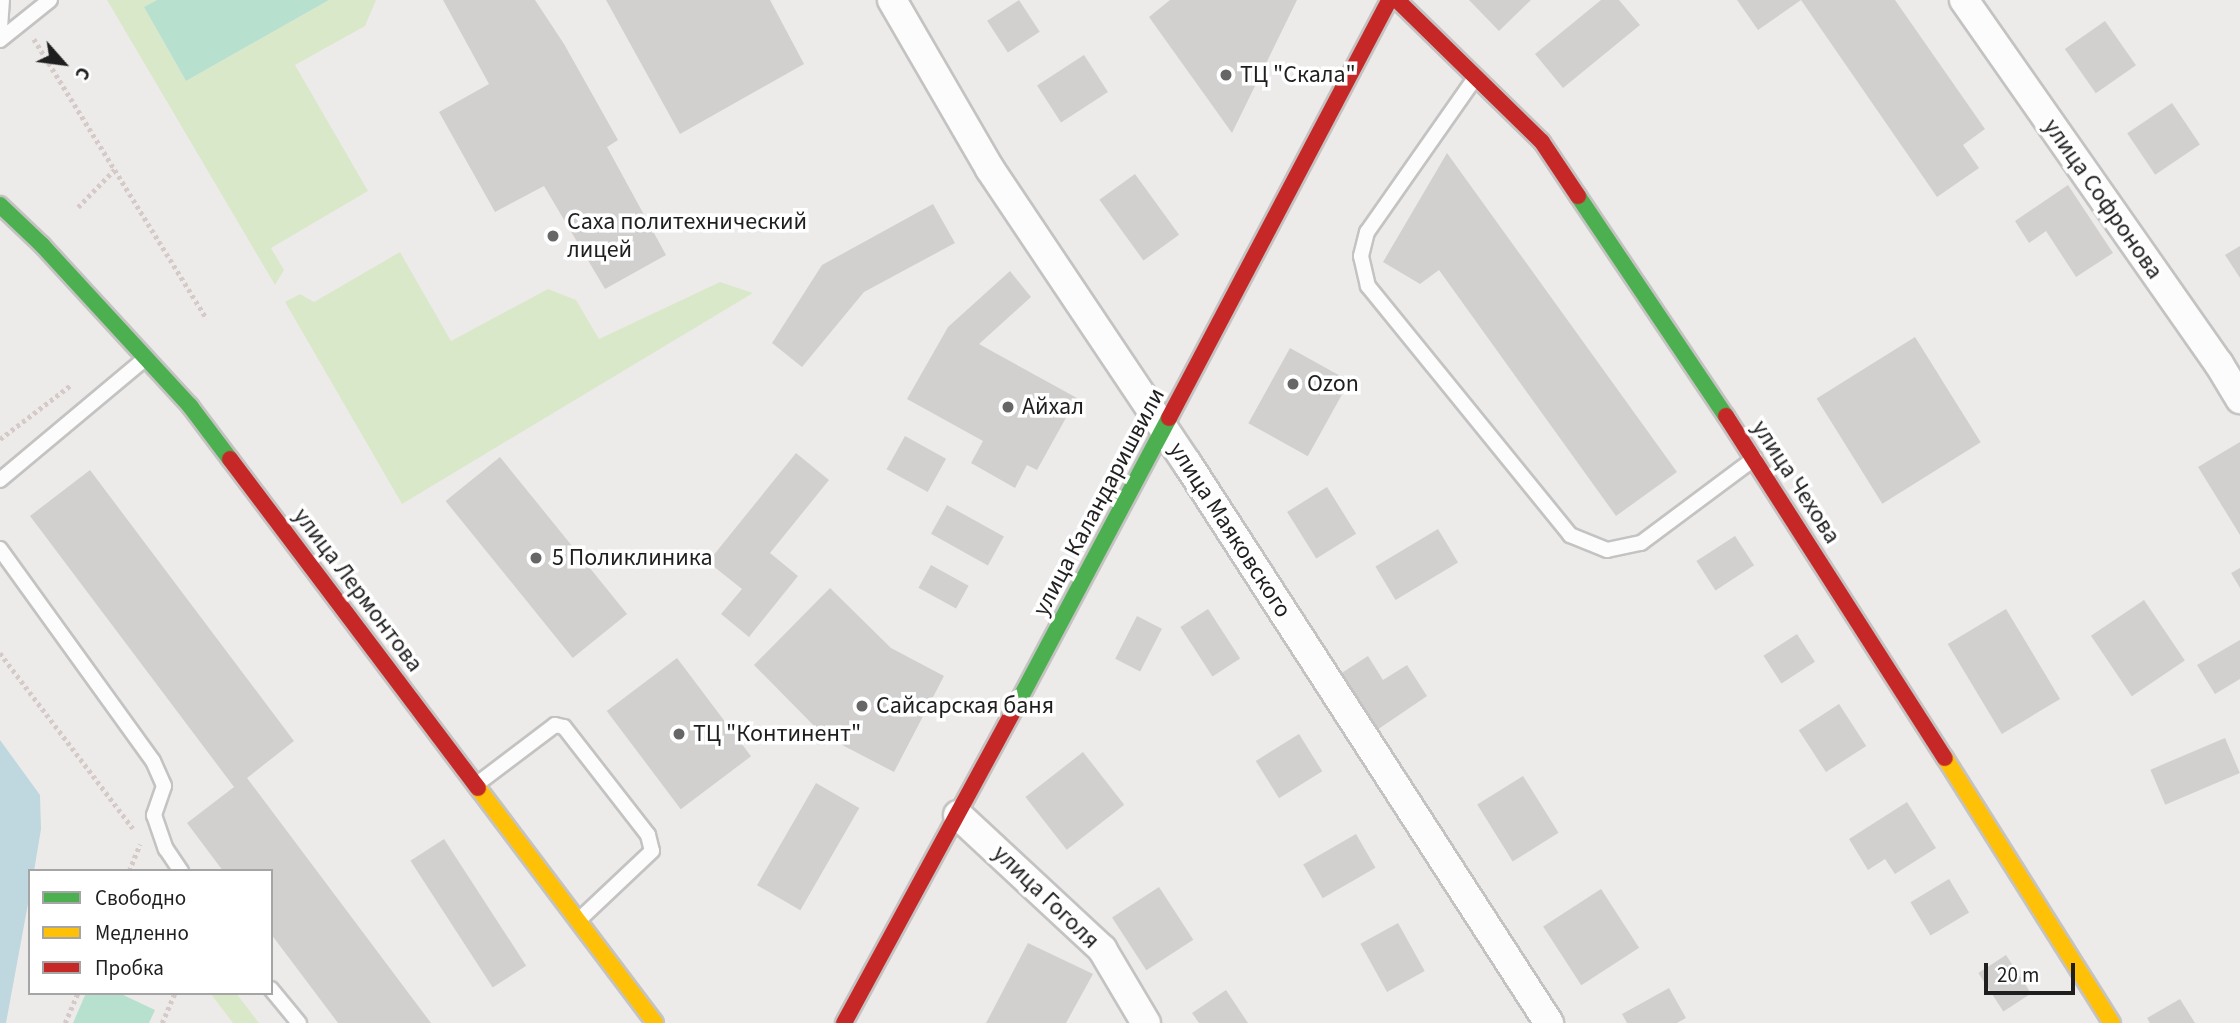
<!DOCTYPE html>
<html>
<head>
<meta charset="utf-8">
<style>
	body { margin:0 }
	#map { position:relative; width:2240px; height:1023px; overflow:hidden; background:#edebe9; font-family:"Source Sans 3",sans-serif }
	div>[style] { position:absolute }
	.grass>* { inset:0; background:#dae8ca }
	.pitch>* { inset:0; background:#b8e0cf }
	.water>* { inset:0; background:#bfd7de }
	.building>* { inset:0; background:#d2d0ce; transform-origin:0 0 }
	.path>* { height:4.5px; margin-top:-2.25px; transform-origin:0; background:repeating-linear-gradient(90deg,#d6cac8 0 3.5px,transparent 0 7px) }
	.roads { filter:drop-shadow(2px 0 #c4c3c2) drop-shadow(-2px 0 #c4c3c2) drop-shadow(0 2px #c4c3c2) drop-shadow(0 -2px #c4c3c2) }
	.lane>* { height:14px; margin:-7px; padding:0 7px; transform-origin:7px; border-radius:7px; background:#fcfcfc }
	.street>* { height:28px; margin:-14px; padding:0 14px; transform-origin:14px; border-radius:14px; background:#fcfcfc }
	.fast>* { height:16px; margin:-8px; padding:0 8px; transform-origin:8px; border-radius:8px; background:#4caf50 }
	.slow>* { height:16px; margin:-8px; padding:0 8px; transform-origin:8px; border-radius:8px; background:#ffc107 }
	.jam>* { height:16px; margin:-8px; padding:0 8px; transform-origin:8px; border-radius:8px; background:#c62828 }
	.dots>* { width:19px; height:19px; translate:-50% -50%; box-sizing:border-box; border:4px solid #fff; border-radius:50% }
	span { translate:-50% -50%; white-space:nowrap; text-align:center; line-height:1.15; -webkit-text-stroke:7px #fff; paint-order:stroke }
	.poi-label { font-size:24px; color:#1f1f1f }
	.left { translate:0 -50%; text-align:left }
	.street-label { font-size:24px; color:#1f1f1f }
	.legend { position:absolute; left:28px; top:869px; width:245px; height:126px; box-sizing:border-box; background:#fff; border:2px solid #a5a5a5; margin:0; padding:9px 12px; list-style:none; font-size:21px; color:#1f1f1f }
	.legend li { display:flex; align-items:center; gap:14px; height:35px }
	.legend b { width:35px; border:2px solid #a5a5a5 }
	.north { position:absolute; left:28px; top:28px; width:70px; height:70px; -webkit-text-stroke:5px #fff; paint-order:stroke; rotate:118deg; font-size:19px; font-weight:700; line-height:28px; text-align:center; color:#1f1f1f }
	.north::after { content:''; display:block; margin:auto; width:24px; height:32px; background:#1f1f1f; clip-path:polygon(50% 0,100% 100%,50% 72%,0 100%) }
	.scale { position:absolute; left:1984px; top:963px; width:91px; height:32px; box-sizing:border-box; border:4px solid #1f1f1f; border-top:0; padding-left:9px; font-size:21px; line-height:24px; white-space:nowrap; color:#1f1f1f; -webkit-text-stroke:5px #fff; paint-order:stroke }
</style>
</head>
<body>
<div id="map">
	<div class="grass">
		<i style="clip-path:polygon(107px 0,157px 0,144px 7px,186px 81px,329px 0,376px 0,365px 26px,295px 65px,368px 191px,271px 248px,284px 270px,275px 285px)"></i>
		<i style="clip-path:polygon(400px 252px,451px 341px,548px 289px,576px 300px,599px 339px,720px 282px,753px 293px,402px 504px,285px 302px,300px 294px,314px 302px)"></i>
		<i style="clip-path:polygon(210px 993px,236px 993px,259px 1023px,233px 1023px)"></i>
	</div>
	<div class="pitch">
		<i style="clip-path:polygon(157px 0,329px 0,186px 81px,144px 7px)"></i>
		<i style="clip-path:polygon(86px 993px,119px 993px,155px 1010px,149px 1023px,73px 1023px)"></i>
	</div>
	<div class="water">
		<i style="clip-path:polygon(0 740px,40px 795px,41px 829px,34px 871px,30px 871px,30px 893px,6px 1023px,0 1023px)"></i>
	</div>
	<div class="building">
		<i style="clip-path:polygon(443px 0,535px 0,564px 44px,618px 140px,607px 147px,666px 255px,605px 289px,544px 186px,495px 212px,439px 112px,489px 84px)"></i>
		<i style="clip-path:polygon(606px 0,770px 0,804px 64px,680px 134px)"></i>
		<i style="left:1019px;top:0;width:38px;height:38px;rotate:57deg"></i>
		<i style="clip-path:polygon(1170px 0,1297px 0,1232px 133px,1149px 17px)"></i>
		<i style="clip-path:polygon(1469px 0,1531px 0,1499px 31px)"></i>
		<i style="clip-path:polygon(1601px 0,1619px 0,1640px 25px,1563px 88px,1535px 54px)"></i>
		<i style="clip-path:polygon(1737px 0,1895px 0,1985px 129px,1963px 145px,1979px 168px,1937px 197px,1801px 0,1758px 30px)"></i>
		<i style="left:2105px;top:21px;width:54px;height:49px;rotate:55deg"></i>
		<i style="left:1084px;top:55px;width:44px;height:56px;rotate:57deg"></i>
		<i style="left:2172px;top:103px;width:50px;height:54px;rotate:56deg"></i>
		<i style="clip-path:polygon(1447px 153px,1677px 472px,1616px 516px,1439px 270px,1420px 284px,1383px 262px)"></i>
		<i style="left:1135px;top:174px;width:75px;height:44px;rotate:54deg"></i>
		<i style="clip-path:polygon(2068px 185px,2113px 253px,2076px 277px,2046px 231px,2029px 243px,2015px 221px)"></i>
		<i style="clip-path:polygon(933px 204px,955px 243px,864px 292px,802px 367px,772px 343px,822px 265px)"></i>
		<i style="clip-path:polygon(2240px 246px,2240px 278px,2225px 255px)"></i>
		<i style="clip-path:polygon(1010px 271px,1031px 297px,979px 344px,1077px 398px,1037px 470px,1027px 465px,1015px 488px,971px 463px,983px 441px,907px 399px,948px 327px)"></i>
		<i style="left:1915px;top:337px;width:124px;height:116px;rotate:58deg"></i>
		<i style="left:1290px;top:348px;width:68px;height:86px;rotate:29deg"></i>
		<i style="left:905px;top:436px;width:47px;height:38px;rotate:29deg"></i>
		<i style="clip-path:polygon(2240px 442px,2240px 535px,2198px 467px)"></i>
		<i style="clip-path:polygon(796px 453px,829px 480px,770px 553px,798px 576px,749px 637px,721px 614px,742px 589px,708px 562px)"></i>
		<i style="left:500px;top:457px;width:202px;height:70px;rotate:51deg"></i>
		<i style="clip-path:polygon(90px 470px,294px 741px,247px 778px,431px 1023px,338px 1023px,271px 934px,271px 871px,223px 871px,187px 823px,234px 787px,30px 516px)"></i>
		<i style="left:1327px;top:487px;width:55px;height:47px;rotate:58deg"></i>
		<i style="left:947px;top:505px;width:65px;height:33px;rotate:29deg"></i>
		<i style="left:1438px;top:529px;width:39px;height:73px;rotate:59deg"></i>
		<i style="left:1735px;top:536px;width:35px;height:46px;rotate:57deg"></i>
		<i style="left:931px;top:565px;width:43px;height:26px;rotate:29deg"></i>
		<i style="clip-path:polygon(2240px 568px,2240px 588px,2231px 573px)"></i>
		<i style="clip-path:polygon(830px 588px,891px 648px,944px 676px,894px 772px,823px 735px,754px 665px)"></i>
		<i style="left:2144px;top:600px;width:73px;height:64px;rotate:56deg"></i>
		<i style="left:1208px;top:609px;width:59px;height:33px;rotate:57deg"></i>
		<i style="left:2006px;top:609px;width:105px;height:68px;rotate:59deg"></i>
		<i style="left:1137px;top:616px;width:28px;height:48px;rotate:27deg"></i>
		<i style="left:1797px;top:634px;width:33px;height:40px;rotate:57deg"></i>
		<i style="clip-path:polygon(2240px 640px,2240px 679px,2215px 694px,2197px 665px)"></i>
		<i style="clip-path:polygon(1368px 656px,1383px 680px,1407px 665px,1427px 696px,1377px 730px,1340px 674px)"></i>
		<i style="left:677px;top:658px;width:123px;height:88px;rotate:53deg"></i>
		<i style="left:1839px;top:704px;width:50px;height:48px;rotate:57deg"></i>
		<i style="left:1299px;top:734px;width:44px;height:51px;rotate:58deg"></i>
		<i style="left:2225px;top:738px;width:38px;height:81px;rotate:67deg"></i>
		<i style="left:1083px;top:752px;width:67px;height:73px;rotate:52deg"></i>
		<i style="left:1523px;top:776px;width:67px;height:54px;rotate:58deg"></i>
		<i style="left:816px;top:783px;width:50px;height:118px;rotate:30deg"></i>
		<i style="clip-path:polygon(1907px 802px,1936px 848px,1895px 874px,1885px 859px,1868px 870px,1849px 839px)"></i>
		<i style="left:1356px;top:834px;width:39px;height:61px;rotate:60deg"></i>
		<i style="left:444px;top:839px;width:151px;height:40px;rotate:57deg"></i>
		<i style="left:1949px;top:879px;width:39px;height:45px;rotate:59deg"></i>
		<i style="left:1159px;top:887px;width:63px;height:56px;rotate:57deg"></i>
		<i style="left:1601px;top:889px;width:70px;height:69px;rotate:57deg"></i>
		<i style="left:1398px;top:923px;width:55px;height:43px;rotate:61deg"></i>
		<i style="clip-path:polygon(1028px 943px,1093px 974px,1066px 1023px,986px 1023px)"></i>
		<i style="left:2006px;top:955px;width:46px;height:33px;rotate:57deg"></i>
		<i style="clip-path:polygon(1669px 988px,1686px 1018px,1677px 1023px,1627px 1023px,1622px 1014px)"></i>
		<i style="clip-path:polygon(1226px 990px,1248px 1023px,1199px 1023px,1192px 1013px)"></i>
		<i style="clip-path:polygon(2180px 999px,2195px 1023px,2150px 1023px,2147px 1018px)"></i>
	</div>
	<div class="path">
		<i style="left:34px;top:39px;width:329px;rotate:58.3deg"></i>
		<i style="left:78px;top:207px;width:53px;rotate:-45.8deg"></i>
		<i style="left:0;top:439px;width:89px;rotate:-37.3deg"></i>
		<i style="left:0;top:653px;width:220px;rotate:52.8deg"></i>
		<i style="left:129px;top:871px;width:29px;rotate:-68deg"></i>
		<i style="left:65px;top:1023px;width:33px;rotate:-67deg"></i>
		<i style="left:162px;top:1023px;width:33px;rotate:-67deg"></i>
	</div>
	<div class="roads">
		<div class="lane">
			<i style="left:0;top:28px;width:28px;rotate:-86deg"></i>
			<i style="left:0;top:40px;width:64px;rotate:-38.7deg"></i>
			<i style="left:1475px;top:78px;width:188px;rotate:125deg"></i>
			<i style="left:1367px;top:232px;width:25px;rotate:104deg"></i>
			<i style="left:1361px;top:256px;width:31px;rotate:77deg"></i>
			<i style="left:1368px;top:286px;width:321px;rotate:50.9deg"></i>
			<i style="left:1570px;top:535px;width:40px;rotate:22deg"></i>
			<i style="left:1607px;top:550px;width:35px;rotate:-12deg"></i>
			<i style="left:1641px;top:543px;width:142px;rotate:-36.7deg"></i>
			<i style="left:0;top:480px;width:190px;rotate:-39.9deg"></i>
			<i style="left:0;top:549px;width:261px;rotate:54.2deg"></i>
			<i style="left:153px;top:761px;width:27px;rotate:66deg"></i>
			<i style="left:164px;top:786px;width:31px;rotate:109deg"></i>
			<i style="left:154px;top:815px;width:36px;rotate:71deg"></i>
			<i style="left:166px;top:849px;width:27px;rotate:56deg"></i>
			<i style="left:477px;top:784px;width:98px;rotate:-37.1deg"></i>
			<i style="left:555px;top:725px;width:9px;rotate:13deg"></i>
			<i style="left:564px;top:727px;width:137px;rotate:52.1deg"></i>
			<i style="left:648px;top:835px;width:16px;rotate:76deg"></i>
			<i style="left:652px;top:851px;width:100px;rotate:136.6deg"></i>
			<i style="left:271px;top:989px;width:44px;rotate:50.5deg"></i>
		</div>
		<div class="street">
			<i style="left:892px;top:0;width:195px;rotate:59.9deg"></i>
			<i style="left:990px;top:169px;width:354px;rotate:56.2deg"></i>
			<i style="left:1187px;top:463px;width:667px;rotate:57.12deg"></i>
			<i style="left:1964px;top:0;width:444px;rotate:55deg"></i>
			<i style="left:2219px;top:364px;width:41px;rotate:59deg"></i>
			<i style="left:958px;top:815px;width:197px;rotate:42.9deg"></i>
			<i style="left:1102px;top:949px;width:86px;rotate:59.3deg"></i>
		</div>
		<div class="fast">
			<i style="left:1578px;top:196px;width:265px;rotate:56.1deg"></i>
			<i style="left:0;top:205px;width:58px;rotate:43.6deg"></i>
			<i style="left:42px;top:245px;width:219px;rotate:47.4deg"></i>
			<i style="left:190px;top:406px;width:66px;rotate:53deg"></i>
			<i style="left:1016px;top:706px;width:326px;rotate:-62deg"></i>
		</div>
		<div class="slow">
			<i style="left:1945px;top:758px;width:313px;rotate:57.8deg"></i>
			<i style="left:478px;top:788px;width:294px;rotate:53deg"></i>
		</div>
		<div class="jam">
			<i style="left:1397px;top:0;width:203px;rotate:44.4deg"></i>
			<i style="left:1542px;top:142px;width:65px;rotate:56.3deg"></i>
			<i style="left:1726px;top:416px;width:406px;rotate:57.4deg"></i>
			<i style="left:1169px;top:418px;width:472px;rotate:-62.2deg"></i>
			<i style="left:230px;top:459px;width:412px;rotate:53deg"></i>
			<i style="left:844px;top:1023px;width:361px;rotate:-61.5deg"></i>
		</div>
	</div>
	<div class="dots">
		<i style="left:1226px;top:75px;background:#676666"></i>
		<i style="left:553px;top:236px;background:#676666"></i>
		<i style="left:1293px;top:384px;background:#676666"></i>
		<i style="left:1008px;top:407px;background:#676666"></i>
		<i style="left:536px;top:558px;background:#676666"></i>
		<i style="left:862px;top:706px;background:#676666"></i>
		<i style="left:679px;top:734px;background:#676666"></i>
	</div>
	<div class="poi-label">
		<span class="left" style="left:1240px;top:75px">ТЦ "Скала"</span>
		<span class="left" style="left:567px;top:236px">Саха политехнический<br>лицей</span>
		<span class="left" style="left:1307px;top:384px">Ozon</span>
		<span class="left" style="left:1022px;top:407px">Айхал</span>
		<span class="left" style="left:552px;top:558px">5 Поликлиника</span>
		<span class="left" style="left:876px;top:706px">Сайсарская баня</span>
		<span class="left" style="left:693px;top:734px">ТЦ "Континент"</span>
	</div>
	<div class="street-label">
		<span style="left:2103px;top:199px;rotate:55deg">улица Софронова</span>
		<span style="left:1796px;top:482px;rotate:57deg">улица Чехова</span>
		<span style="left:1099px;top:502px;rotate:-62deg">улица Каландаришвили</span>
		<span style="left:1230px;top:530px;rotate:57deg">улица Маяковского</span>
		<span style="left:358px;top:590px;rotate:53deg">улица Лермонтова</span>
		<span style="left:1046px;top:897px;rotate:44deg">улица Гоголя</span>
	</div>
	<ul class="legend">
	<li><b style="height:9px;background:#4caf50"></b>Свободно</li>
	<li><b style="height:9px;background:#ffc107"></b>Медленно</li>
	<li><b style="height:9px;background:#c62828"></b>Пробка</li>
	</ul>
	<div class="north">С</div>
	<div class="scale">20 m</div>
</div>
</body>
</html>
